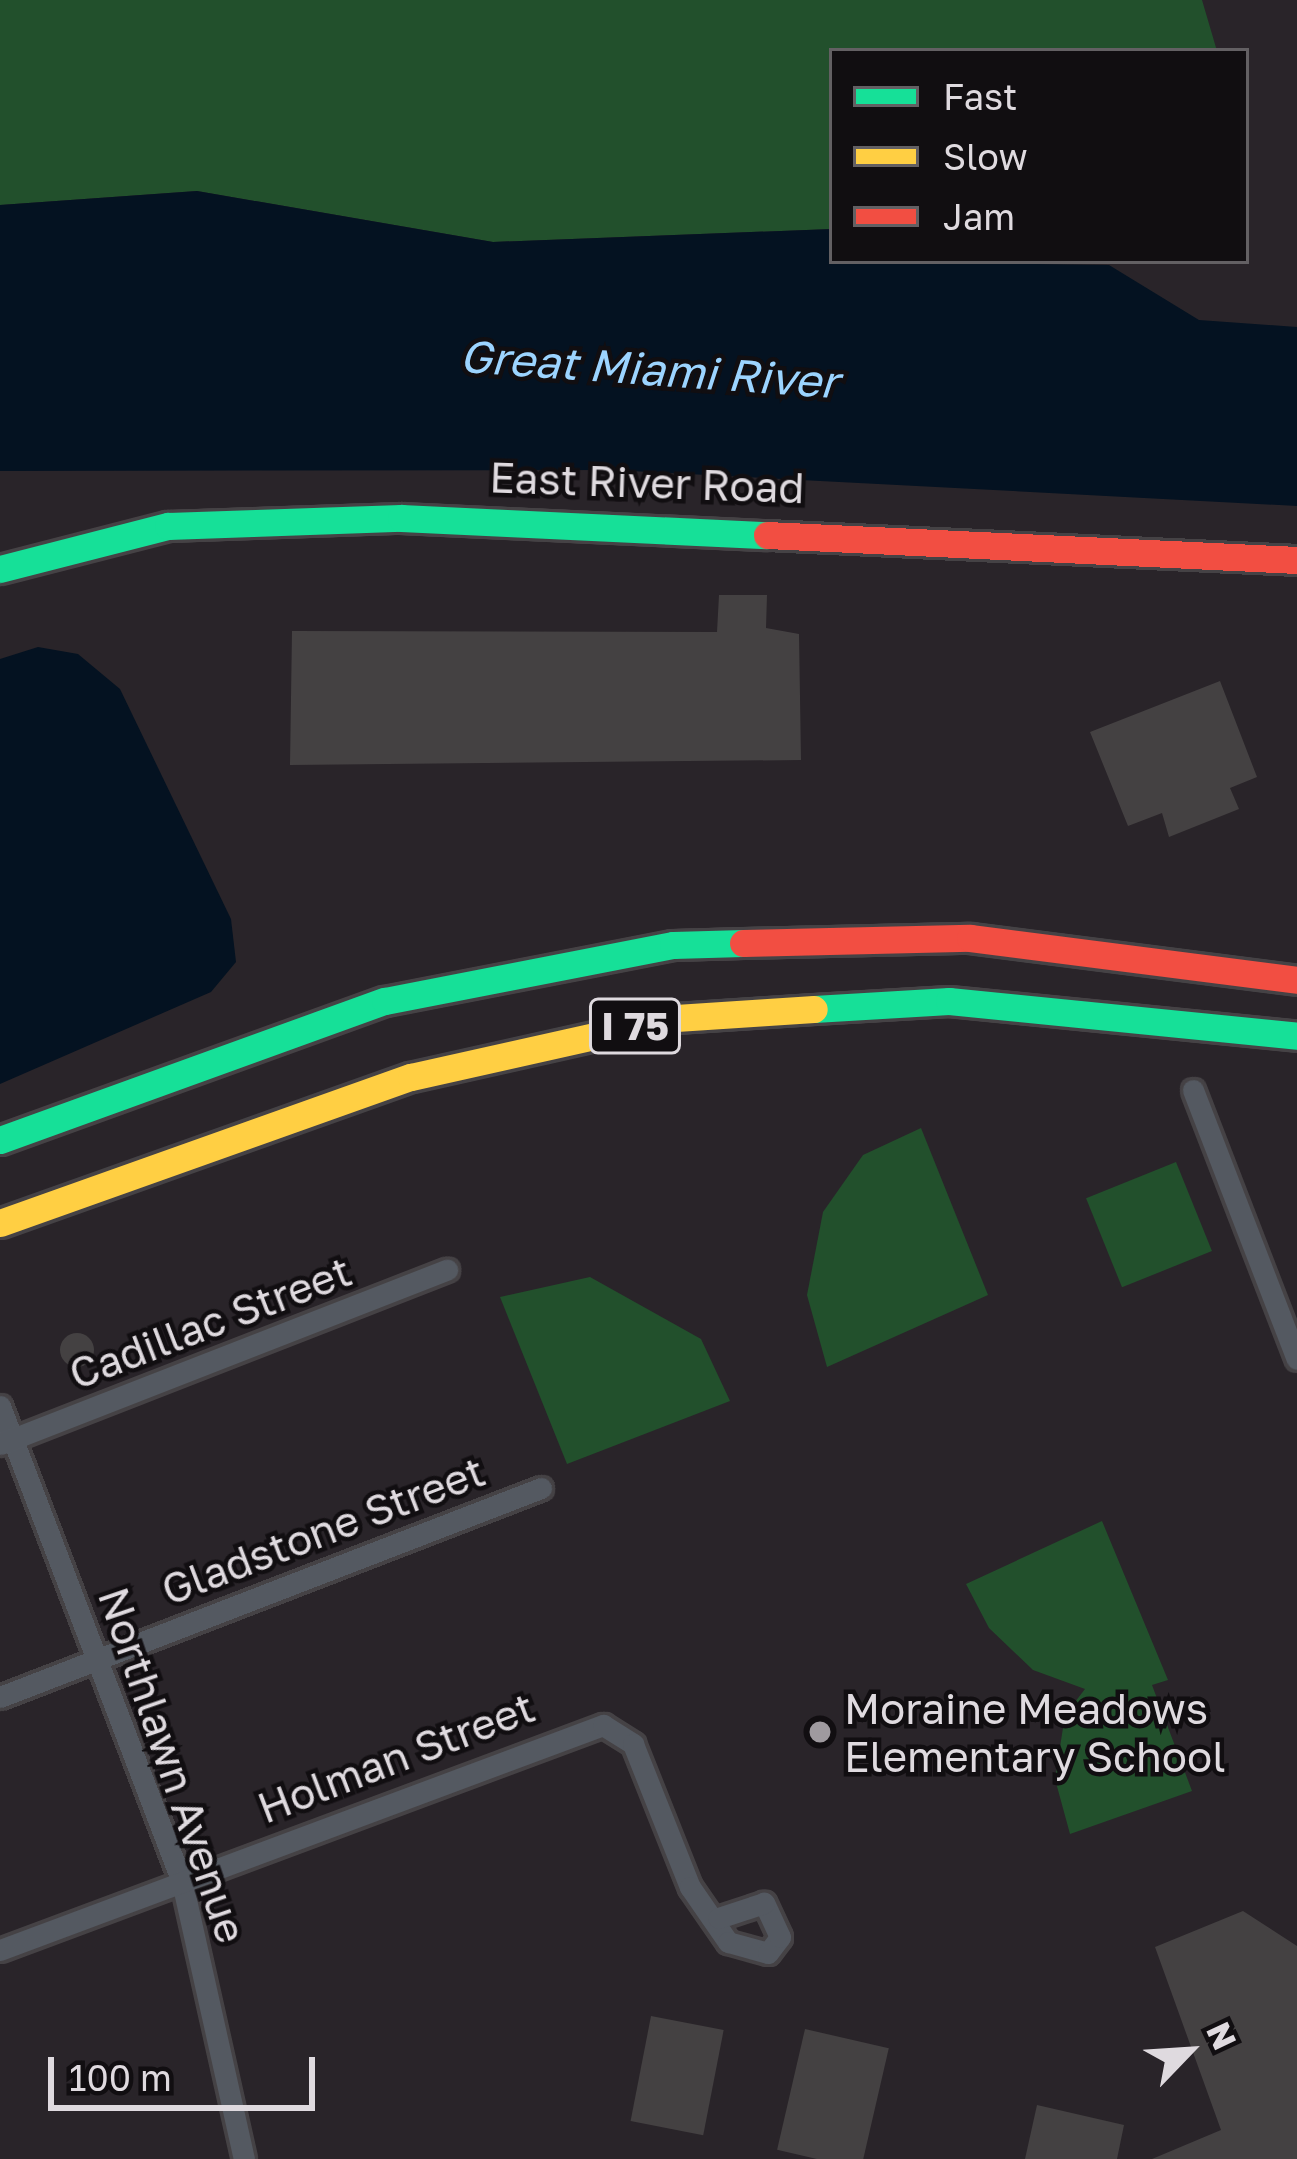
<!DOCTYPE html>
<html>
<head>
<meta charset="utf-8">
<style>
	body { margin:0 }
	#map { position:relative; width:1297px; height:2159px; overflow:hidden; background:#292429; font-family:"Golos Text",sans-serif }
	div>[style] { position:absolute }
	.green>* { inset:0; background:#22502c; transform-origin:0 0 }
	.water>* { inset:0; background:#041221 }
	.building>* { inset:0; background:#444142; transform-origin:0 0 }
	.round { border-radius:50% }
	.roads { filter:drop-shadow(3px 0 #454245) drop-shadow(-3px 0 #454245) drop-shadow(0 3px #454245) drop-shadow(0 -3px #454245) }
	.street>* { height:21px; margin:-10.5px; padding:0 10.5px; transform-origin:10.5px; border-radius:10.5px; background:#545961 }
	.fast>* { height:27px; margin:-13.5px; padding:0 13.5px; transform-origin:13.5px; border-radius:13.5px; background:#16e098 }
	.slow>* { height:27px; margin:-13.5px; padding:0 13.5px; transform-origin:13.5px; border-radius:13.5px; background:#ffcf43 }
	.jam>* { height:27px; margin:-13.5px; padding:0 13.5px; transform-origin:13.5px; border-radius:13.5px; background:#f24e42 }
	.dots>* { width:33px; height:33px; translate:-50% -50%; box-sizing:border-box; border:6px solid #110e11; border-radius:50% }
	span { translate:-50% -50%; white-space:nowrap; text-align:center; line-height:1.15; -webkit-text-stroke:9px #110e11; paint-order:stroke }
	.shield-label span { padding:3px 9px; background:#110e11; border:3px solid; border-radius:9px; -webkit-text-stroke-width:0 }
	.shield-label { font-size:39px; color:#dfdadf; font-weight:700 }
	.street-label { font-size:42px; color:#dfdadf }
	.poi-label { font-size:42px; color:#dfdadf }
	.left { translate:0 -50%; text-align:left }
	.water-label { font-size:45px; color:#9cd4ff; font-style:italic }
	.legend { position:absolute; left:829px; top:48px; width:420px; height:216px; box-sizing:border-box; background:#110e11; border:3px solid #636063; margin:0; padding:15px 21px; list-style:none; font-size:36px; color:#dfdadf }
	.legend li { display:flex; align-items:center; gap:24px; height:60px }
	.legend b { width:60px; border:3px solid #636063 }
	.north { position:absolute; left:1129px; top:1991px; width:120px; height:120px; -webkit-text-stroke:9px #110e11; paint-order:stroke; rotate:65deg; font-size:33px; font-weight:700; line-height:48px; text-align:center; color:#dfdadf }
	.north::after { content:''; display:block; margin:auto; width:42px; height:54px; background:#dfdadf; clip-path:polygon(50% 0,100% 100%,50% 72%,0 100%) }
	.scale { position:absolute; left:48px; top:2057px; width:267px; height:54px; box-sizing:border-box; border:6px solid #dfdadf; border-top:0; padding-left:15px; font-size:36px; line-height:42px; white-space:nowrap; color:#dfdadf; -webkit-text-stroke:9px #110e11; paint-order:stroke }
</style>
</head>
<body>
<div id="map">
	<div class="green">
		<i style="clip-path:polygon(0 0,1202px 0,1217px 51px,832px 51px,832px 229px,493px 242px,197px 191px,0 205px)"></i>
		<i style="clip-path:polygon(921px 1128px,988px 1295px,827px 1367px,807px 1295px,823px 1212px,863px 1155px)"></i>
		<i style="left:1176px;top:1162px;width:96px;height:97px;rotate:68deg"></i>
		<i style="clip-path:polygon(590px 1277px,701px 1339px,730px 1401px,567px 1464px,500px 1297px)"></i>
		<i style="clip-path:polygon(1102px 1521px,1168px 1680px,1152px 1685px,1192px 1791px,1070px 1834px,1055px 1779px,1065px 1715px,1085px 1689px,1033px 1670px,989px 1628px,966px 1584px)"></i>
	</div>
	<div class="water">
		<i style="clip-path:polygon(197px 191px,493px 242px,832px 229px,832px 261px,1109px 265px,1199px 320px,1297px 327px,1297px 506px,612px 470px,0 471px,0 205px)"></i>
		<i style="clip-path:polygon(38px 647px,78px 654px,120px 689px,231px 919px,236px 962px,211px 992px,0 1084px,0 659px)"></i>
	</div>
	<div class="building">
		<i style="clip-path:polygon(719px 595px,767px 595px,766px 628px,799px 634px,801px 760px,290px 765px,292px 631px,717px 632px)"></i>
		<i style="clip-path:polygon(1220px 681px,1257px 777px,1230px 788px,1239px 809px,1169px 837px,1162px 813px,1128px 826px,1090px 732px)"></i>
		<i class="round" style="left:60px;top:1333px;width:34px;height:34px"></i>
		<i style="clip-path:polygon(1243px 1911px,1297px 1946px,1297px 2159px,1152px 2159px,1221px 2130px,1155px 1947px)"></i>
		<i style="left:651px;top:2016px;width:74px;height:107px;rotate:11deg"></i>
		<i style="left:805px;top:2029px;width:86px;height:124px;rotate:13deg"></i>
		<i style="clip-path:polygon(1037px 2105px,1124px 2125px,1117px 2159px,1025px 2159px)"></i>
	</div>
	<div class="roads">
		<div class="street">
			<i style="left:1193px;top:1090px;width:288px;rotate:68.9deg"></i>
			<i style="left:0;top:1406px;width:510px;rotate:69.08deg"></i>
			<i style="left:182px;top:1882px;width:284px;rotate:77.4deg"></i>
			<i style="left:0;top:1444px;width:480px;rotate:-21.3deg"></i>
			<i style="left:0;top:1697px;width:580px;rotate:-21.12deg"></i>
			<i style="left:0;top:1950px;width:644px;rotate:-20.46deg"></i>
			<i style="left:603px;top:1725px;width:36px;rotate:32deg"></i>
			<i style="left:633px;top:1744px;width:154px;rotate:68.3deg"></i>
			<i style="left:690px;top:1887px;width:67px;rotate:55.4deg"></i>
			<i style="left:728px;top:1942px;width:41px;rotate:15.4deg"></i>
			<i style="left:768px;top:1953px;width:20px;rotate:-53deg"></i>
			<i style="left:780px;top:1937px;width:38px;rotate:-115deg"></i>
			<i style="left:764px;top:1903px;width:48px;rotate:161.9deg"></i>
		</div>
		<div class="fast">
			<i style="left:0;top:569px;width:173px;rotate:-14.4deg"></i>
			<i style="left:168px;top:526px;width:233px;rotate:-2deg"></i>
			<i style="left:401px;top:518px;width:366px;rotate:2.7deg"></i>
			<i style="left:814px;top:1009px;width:135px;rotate:-3.4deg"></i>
			<i style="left:949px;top:1001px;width:350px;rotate:5.7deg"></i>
			<i style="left:0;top:1140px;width:409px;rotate:-19.9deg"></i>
			<i style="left:385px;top:1001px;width:293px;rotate:-11deg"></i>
			<i style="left:673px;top:945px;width:70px;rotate:-1.6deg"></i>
		</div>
		<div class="slow">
			<i style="left:0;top:1223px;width:436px;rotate:-19.6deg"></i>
			<i style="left:411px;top:1077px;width:271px;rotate:-12.6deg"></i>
			<i style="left:676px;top:1018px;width:138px;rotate:-3.7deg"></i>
		</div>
		<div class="jam">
			<i style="left:767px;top:535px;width:531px;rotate:2.7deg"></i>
			<i style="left:743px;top:943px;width:227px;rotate:-1.3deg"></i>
			<i style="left:970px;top:938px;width:330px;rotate:7.3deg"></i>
		</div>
	</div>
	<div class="dots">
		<i style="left:820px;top:1732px;background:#9f9a9f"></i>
	</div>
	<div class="shield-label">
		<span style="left:635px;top:1026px">I 75</span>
	</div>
	<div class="street-label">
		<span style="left:647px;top:482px;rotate:2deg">East River Road</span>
		<span style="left:210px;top:1322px;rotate:-21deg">Cadillac Street</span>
		<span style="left:323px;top:1530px;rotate:-21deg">Gladstone Street</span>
		<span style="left:396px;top:1757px;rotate:-21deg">Holman Street</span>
		<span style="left:173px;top:1765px;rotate:71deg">Northlawn Avenue</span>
	</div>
	<div class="poi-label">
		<span class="left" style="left:844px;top:1732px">Moraine Meadows<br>Elementary School</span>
	</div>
	<div class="water-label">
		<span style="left:649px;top:369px;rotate:4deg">Great Miami River</span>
	</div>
	<ul class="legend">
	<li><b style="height:15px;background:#16e098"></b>Fast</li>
	<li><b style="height:15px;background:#ffcf43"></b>Slow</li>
	<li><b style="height:15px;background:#f24e42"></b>Jam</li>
	</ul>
	<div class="north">N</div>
	<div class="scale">100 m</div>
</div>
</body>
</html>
